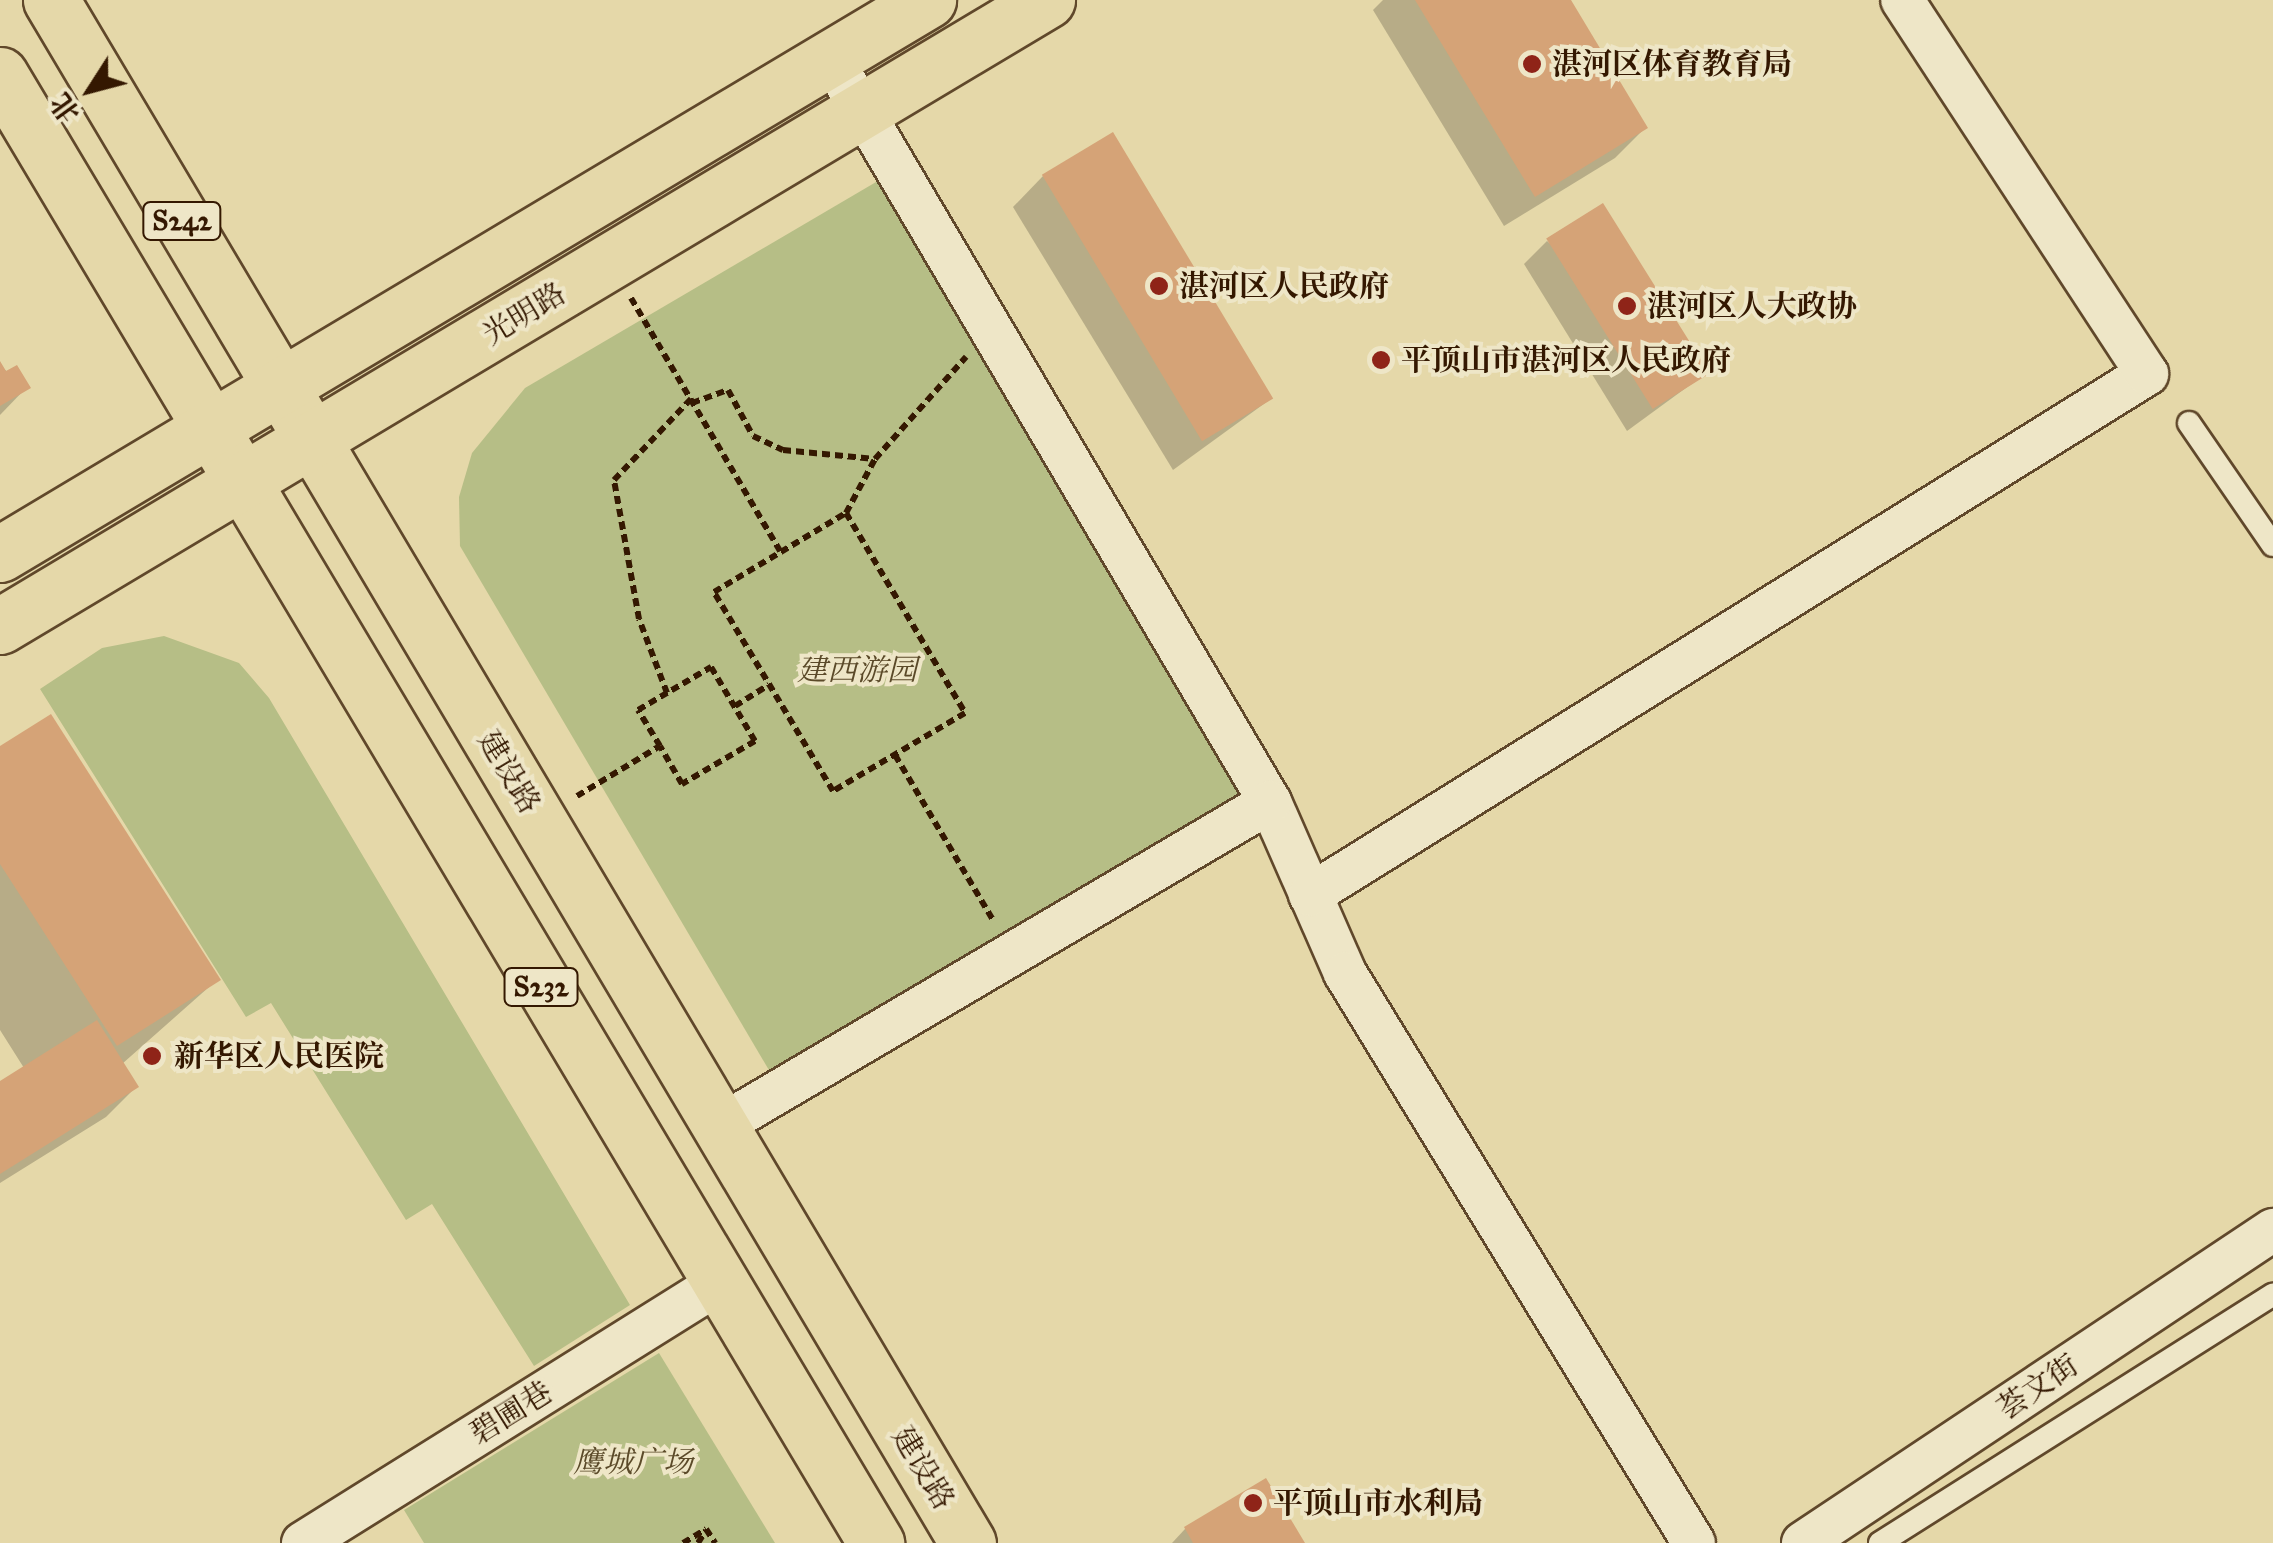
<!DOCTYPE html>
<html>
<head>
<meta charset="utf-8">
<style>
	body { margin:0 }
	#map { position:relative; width:2273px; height:1543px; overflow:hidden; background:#e5d8a9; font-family:"IM FELL Great Primer","Noto Serif SC",serif }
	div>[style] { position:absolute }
	.green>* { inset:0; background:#b6be86 }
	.shadow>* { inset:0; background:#0003 }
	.building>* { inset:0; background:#d5a377; transform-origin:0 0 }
	.path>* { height:6px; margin-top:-3px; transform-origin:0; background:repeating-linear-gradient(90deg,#341801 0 8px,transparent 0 13px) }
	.roads { filter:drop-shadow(2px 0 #60482b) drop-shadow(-2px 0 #60482b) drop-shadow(0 2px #60482b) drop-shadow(0 -2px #60482b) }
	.service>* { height:22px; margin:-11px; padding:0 11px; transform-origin:11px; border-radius:11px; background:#eee6c7 }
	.minor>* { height:42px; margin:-21px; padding:0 21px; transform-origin:21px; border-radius:21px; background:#eee6c7 }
	.primary>* { height:55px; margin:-27.5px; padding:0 27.5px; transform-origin:27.5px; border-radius:27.5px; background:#e5d8a9 }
	.dots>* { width:28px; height:28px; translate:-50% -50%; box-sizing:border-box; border:5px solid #eee6c7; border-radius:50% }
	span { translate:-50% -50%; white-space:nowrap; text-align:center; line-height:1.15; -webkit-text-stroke:8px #eee6c7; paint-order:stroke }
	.shield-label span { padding:2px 8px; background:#eee6c7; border:2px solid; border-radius:8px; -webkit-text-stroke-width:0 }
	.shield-label { font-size:28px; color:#341801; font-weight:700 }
	.poi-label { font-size:30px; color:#341801; font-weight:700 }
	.left { translate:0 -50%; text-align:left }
	.street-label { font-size:30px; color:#341801 }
	.park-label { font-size:30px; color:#5b4a29; font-style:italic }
	.north { position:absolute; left:40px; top:40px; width:100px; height:100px; -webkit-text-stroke:8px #eee6c7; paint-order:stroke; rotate:234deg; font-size:28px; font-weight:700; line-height:40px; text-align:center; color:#341801 }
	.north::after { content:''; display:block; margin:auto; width:35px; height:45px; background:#341801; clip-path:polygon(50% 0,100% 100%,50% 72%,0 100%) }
</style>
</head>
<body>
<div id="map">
	<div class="green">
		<i style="clip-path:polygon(888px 175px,1253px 795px,773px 1077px,460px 546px,459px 497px,472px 453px,525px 388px)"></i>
		<i style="clip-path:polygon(164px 636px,239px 663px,269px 698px,630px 1305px,534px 1366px,432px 1204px,406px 1220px,271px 1003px,246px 1017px,40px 689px,102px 648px)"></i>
		<i style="clip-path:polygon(659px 1353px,775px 1543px,424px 1543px,404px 1510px)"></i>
	</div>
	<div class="shadow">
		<i style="clip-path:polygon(1383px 0,1568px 0,1645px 128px,1615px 158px,1504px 226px,1373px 10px)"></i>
		<i style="clip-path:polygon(1043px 176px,1272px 398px,1173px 470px,1013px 207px)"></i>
		<i style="clip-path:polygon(1547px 241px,1705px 374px,1627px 431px,1524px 264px)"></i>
		<i style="clip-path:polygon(0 366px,27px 387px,0 415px)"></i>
		<i style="clip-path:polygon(0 749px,218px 979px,122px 1064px,136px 1087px,106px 1117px,0 1183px,0 1084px,24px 1068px,0 1030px)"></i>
		<i style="clip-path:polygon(1265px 1482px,1302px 1543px,1172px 1543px,1185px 1529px)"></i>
	</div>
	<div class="building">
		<i style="clip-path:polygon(1415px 0,1571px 0,1648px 128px,1535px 197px)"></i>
		<i style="left:1113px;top:132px;width:311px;height:83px;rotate:59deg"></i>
		<i style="left:1603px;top:203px;width:201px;height:67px;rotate:58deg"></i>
		<i style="clip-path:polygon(0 361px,6px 371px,17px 365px,31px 388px,0 406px)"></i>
		<i style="clip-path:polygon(51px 714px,221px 980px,117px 1046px,0 864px,0 746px)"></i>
		<i style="clip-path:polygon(97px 1020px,139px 1087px,0 1174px,0 1081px)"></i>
		<i style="clip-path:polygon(1266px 1478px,1305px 1543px,1193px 1543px,1184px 1527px)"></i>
	</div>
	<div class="path">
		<i style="left:631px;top:298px;width:294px;rotate:59.5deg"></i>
		<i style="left:692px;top:403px;width:38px;rotate:-20deg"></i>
		<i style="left:728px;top:390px;width:52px;rotate:61.5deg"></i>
		<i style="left:753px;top:436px;width:33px;rotate:25deg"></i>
		<i style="left:783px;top:450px;width:92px;rotate:5.6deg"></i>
		<i style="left:846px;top:513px;width:233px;rotate:59.2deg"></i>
		<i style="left:965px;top:713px;width:153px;rotate:149.4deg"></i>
		<i style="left:833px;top:791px;width:232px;rotate:-120.9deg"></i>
		<i style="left:714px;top:592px;width:154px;rotate:-30.9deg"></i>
		<i style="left:846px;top:513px;width:61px;rotate:-61.8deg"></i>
		<i style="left:875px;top:459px;width:137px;rotate:-48.3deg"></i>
		<i style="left:667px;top:693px;width:79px;rotate:-110.7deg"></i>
		<i style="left:639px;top:619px;width:141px;rotate:-100.2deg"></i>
		<i style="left:614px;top:480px;width:112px;rotate:-46.5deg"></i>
		<i style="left:735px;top:706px;width:40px;rotate:-32deg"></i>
		<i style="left:895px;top:755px;width:194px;rotate:59.3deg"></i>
		<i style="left:577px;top:796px;width:97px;rotate:-31.1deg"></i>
		<i style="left:660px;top:746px;width:42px;rotate:-121.4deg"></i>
		<i style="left:638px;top:710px;width:85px;rotate:-30.5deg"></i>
		<i style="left:711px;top:667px;width:86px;rotate:59.3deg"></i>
		<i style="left:755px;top:741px;width:85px;rotate:149.5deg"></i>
		<i style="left:682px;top:784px;width:44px;rotate:-120.1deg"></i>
		<i style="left:683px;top:1543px;width:27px;rotate:-31deg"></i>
		<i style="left:706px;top:1529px;width:17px;rotate:57deg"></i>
		<i style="left:698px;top:1543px;width:15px;rotate:-58deg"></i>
	</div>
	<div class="roads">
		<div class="service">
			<i style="left:2189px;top:423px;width:148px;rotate:55.5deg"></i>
			<i style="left:1880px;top:1543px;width:465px;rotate:-32.3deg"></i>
		</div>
		<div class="minor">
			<i style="left:831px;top:58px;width:864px;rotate:59.46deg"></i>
			<i style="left:1270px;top:802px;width:187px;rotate:66.3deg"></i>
			<i style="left:1345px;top:973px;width:668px;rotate:58.52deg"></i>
			<i style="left:1310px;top:895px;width:986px;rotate:-31.9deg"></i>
			<i style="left:2147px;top:374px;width:447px;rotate:-123.2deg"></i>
			<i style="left:720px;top:1126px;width:638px;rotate:-30.5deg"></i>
			<i style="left:303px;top:1543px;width:489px;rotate:-32deg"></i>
			<i style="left:1803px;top:1543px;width:565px;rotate:-33.66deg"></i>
		</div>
		<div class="primary">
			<i style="left:51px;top:0;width:1795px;rotate:59.28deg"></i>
			<i style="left:0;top:75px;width:1710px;rotate:59.17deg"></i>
			<i style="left:0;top:554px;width:1081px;rotate:-30.84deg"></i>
			<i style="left:0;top:626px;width:1220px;rotate:-30.88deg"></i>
		</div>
	</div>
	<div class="dots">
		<i style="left:1532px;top:64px;background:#8f2418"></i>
		<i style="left:1159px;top:286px;background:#8f2418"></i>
		<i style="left:1627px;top:306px;background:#8f2418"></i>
		<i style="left:1381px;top:360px;background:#8f2418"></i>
		<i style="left:152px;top:1056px;background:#8f2418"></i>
		<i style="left:1253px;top:1503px;background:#8f2418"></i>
	</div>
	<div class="shield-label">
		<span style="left:182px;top:221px">S242</span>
		<span style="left:541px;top:987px">S232</span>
	</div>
	<div class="poi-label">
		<span class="left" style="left:1552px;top:64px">湛河区体育教育局</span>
		<span class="left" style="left:1179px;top:286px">湛河区人民政府</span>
		<span class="left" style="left:1647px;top:306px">湛河区人大政协</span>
		<span class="left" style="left:1401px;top:360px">平顶山市湛河区人民政府</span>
		<span class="left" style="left:174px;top:1056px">新华区人民医院</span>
		<span class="left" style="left:1273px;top:1503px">平顶山市水利局</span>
	</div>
	<div class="street-label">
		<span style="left:524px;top:314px;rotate:-31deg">光明路</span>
		<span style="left:509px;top:772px;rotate:59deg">建设路</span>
		<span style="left:2038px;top:1387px;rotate:-34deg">荟文街</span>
		<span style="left:511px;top:1413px;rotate:-32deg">碧圃巷</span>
		<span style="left:923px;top:1468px;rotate:59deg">建设路</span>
	</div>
	<div class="park-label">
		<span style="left:857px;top:670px">建西游园</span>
		<span style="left:633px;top:1462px">鹰城广场</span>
	</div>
	<div class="north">北</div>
</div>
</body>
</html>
